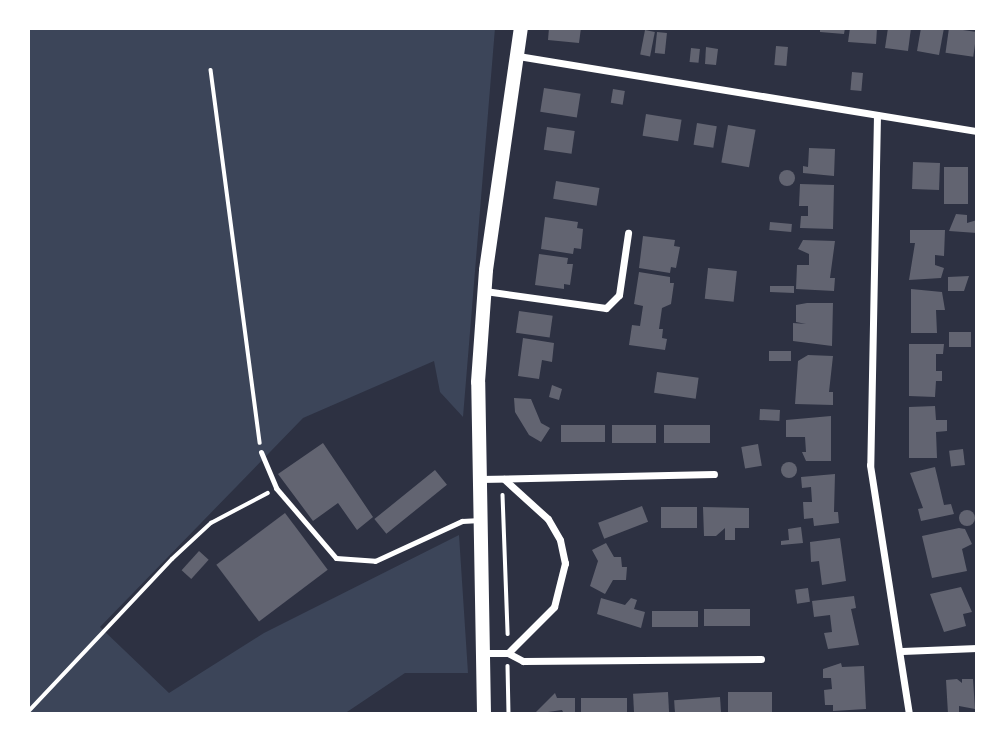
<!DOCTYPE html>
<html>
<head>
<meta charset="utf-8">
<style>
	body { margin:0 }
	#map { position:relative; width:1005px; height:742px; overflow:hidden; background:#2d3142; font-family:"Noto Sans",sans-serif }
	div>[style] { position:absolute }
	.green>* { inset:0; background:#3c4559 }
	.building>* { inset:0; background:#626471; transform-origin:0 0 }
	.round { border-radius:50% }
	.path>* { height:3.5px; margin:-1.75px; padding:0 1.75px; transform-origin:1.75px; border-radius:1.75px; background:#fff }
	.service>* { height:5px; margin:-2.5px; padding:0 2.5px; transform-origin:2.5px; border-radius:2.5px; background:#fff }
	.minor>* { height:7px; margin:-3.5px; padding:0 3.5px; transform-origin:3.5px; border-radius:3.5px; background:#fff }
	.secondary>* { height:14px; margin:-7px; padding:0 7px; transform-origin:7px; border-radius:7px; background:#fff }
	span { translate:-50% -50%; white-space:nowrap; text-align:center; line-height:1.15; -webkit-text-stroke:6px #fff; paint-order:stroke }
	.frame { position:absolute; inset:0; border:30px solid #fff; pointer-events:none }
</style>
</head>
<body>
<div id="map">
	<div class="green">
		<i style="clip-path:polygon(28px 28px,495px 28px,463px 417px,440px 392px,434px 361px,303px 418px,100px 627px,169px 693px,264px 633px,459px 535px,468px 673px,405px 673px,344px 714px,28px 714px)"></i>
	</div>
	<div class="building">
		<i style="clip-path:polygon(549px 28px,581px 28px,579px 43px,548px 40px)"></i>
		<i style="clip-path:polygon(820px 28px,845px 28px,844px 34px,820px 32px)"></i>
		<i style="clip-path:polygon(850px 28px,877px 28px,876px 44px,848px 42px)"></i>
		<i style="clip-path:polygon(888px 28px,911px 28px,908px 51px,885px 48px)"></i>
		<i style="clip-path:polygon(921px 28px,944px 28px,939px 55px,917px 51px)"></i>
		<i style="left:949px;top:28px;width:28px;height:25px;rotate:8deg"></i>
		<i style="left:645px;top:30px;width:10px;height:25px;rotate:11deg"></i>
		<i style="left:657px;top:32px;width:10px;height:21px;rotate:6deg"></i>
		<i style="left:776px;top:46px;width:12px;height:19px;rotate:5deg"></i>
		<i style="clip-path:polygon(706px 47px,718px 49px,716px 65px,705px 64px)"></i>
		<i style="left:691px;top:48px;width:9px;height:14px;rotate:6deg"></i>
		<i style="left:852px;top:72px;width:11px;height:18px;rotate:5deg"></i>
		<i style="left:544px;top:88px;width:37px;height:24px;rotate:9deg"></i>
		<i style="left:613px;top:89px;width:12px;height:14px;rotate:9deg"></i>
		<i style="left:646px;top:114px;width:36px;height:22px;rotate:9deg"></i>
		<i style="left:697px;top:123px;width:20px;height:22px;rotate:9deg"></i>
		<i style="left:728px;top:125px;width:28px;height:38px;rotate:10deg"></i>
		<i style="left:547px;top:127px;width:28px;height:23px;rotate:8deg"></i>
		<i style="clip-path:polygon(809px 148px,835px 149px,834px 176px,803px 173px,803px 166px,808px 167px)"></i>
		<i style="left:913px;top:162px;width:27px;height:27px;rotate:2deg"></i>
		<i style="left:944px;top:167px;width:24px;height:37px"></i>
		<i class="round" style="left:779px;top:170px;width:16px;height:16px"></i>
		<i style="left:556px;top:181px;width:44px;height:18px;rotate:9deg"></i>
		<i style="clip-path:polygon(800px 184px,834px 185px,833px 229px,800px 228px,801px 216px,808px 216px,808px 206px,799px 206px)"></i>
		<i style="clip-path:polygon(956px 214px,967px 215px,967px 223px,977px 220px,977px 233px,949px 231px)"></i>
		<i style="clip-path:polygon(545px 217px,578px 222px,577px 228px,583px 229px,581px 249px,574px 248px,573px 254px,541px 249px)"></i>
		<i style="left:770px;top:222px;width:22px;height:8px;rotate:5deg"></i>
		<i style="clip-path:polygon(910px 230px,945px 230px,944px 256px,935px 255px,935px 265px,944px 268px,941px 278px,909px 280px,915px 243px,910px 243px)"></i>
		<i style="clip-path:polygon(643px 236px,675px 240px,674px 246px,680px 247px,676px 268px,671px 267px,670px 273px,639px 268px)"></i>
		<i style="clip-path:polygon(803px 240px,835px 241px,830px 278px,835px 278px,834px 291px,796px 289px,797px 265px,809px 265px,809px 254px,798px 249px)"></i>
		<i style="clip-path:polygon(539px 254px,568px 258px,567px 264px,573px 264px,570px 285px,564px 284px,564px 289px,535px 285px)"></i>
		<i style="left:708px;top:268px;width:29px;height:31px;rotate:6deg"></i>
		<i style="clip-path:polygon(639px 272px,670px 277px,670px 283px,674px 283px,671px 304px,662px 308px,659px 329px,663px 329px,662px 338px,667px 339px,665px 350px,629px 345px,632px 325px,640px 326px,643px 306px,634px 304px)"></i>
		<i style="clip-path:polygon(969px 276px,964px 291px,948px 291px,948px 277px)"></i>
		<i style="clip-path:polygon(770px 286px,794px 286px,794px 293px,770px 292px)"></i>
		<i style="clip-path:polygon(911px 289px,942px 292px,945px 310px,936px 310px,937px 333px,911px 333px)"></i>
		<i style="clip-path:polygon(807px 303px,833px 303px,832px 346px,793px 341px,793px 323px,806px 324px,796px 322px,796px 305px)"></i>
		<i style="left:519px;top:311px;width:34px;height:22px;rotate:8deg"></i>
		<i style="left:949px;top:332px;width:22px;height:15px"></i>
		<i style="clip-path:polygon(523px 338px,554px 343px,552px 362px,542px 360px,539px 379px,518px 376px)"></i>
		<i style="clip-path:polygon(909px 344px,944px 344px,943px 354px,936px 354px,936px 371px,942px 371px,942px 381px,936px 381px,935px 397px,909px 396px)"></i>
		<i style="left:769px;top:351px;width:22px;height:10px"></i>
		<i style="clip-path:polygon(808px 355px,833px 356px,829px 392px,833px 392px,833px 405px,795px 404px,798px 361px)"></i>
		<i style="left:657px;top:372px;width:42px;height:21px;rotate:8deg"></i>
		<i style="clip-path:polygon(552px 385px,562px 389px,559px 400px,549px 397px)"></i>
		<i style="clip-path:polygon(514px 398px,531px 399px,541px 423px,550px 428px,541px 442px,529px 435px,515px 412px)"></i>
		<i style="clip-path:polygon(935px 406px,936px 420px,947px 420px,947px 431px,936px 432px,937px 458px,909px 458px,909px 407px)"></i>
		<i style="left:760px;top:409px;width:20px;height:11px;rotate:3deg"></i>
		<i style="clip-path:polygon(831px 416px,831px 461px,806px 461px,802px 452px,806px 452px,805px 437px,786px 437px,786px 420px)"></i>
		<i style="left:561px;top:425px;width:44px;height:17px"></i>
		<i style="left:656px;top:425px;width:18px;height:44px;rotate:90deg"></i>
		<i style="left:664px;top:425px;width:46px;height:18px"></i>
		<i style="clip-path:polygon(323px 443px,373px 517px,357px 530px,338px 503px,313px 521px,278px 474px)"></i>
		<i style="left:758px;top:444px;width:22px;height:17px;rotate:80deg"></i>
		<i style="left:963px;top:449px;width:16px;height:14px;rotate:83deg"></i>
		<i class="round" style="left:781px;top:462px;width:16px;height:16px"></i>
		<i style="clip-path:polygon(935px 467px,944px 505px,951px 504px,954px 514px,921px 521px,918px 509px,923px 508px,910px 473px)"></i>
		<i style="left:435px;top:470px;width:19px;height:78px;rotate:51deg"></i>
		<i style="clip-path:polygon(835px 474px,834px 512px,838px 512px,839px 523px,814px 526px,813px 518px,804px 519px,803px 502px,812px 502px,811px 487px,802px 488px,801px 477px)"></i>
		<i style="left:642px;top:506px;width:17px;height:47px;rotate:69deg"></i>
		<i style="left:661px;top:507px;width:36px;height:21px"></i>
		<i style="clip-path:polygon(703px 507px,749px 508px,749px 528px,735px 528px,735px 540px,725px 540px,725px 528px,716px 536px,704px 536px)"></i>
		<i class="round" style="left:959px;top:510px;width:16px;height:16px"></i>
		<i style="left:285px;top:513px;width:71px;height:86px;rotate:53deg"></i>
		<i style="clip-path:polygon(801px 527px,803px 543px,781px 545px,781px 541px,789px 540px,788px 529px)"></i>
		<i style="clip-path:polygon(959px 528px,965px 529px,972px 544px,962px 549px,967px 571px,932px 578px,922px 536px)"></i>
		<i style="clip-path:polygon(840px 538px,846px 581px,822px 585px,819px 561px,811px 562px,810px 542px)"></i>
		<i style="clip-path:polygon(606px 543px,614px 557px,621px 557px,622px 567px,627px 567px,626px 580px,613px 580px,605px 594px,590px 586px,598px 561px,592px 550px)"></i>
		<i style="left:199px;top:551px;width:13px;height:26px;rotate:42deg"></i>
		<i style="clip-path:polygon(961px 587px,972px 612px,963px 614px,966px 626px,944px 632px,930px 594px)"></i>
		<i style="left:808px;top:588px;width:14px;height:13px;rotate:82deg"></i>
		<i style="clip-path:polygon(854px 596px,856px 608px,851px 609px,859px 645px,828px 649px,824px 633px,832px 632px,830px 615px,814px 617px,812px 601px)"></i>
		<i style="clip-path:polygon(601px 598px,625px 605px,631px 598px,637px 600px,634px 609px,645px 612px,641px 628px,597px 614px)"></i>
		<i style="left:750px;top:609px;width:17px;height:46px;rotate:90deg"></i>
		<i style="left:652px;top:611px;width:46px;height:16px"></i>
		<i style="clip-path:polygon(841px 663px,842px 667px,864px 666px,866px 709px,833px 711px,833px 705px,825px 705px,824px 690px,832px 689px,831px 678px,823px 678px,823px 669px)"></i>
		<i style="clip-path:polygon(957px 679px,962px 683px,962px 679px,973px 679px,975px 709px,959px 706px,959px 714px,948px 714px,946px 680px)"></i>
		<i style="left:668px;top:692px;width:22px;height:35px;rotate:87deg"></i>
		<i style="left:772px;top:692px;width:21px;height:44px;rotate:90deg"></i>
		<i style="clip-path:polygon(555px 693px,557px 698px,575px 698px,575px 714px,564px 714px,562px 710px,534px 714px)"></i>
		<i style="left:720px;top:697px;width:16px;height:46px;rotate:86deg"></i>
		<i style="left:627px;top:698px;width:16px;height:46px;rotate:90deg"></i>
	</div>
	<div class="path">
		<i style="left:211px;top:70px;width:376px;rotate:82.5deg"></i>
		<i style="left:503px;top:495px;width:139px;rotate:87.9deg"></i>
		<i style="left:508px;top:666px;width:48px;rotate:88.8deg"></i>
		<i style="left:28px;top:712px;width:210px;rotate:-46.7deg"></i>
		<i style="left:172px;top:559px;width:53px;rotate:-42.7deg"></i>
		<i style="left:211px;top:523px;width:64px;rotate:-27.8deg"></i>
	</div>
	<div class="service">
		<i style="left:261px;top:452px;width:39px;rotate:67deg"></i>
		<i style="left:276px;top:488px;width:92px;rotate:49.4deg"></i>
		<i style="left:336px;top:558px;width:39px;rotate:4deg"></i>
		<i style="left:375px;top:561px;width:96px;rotate:-24.7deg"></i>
		<i style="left:462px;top:521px;width:18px;rotate:-3deg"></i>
	</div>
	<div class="minor">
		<i style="left:518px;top:56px;width:465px;rotate:9.3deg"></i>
		<i style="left:877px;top:115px;width:350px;rotate:91.1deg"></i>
		<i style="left:870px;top:465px;width:252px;rotate:81.1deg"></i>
		<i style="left:485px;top:291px;width:122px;rotate:8deg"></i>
		<i style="left:606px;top:308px;width:18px;rotate:-45deg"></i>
		<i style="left:619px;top:295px;width:63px;rotate:-81.7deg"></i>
		<i style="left:480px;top:479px;width:234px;rotate:-1.2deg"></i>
		<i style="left:504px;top:479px;width:59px;rotate:42.3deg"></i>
		<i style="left:548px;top:519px;width:24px;rotate:60deg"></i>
		<i style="left:560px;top:540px;width:24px;rotate:78deg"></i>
		<i style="left:565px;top:563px;width:45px;rotate:104deg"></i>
		<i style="left:554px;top:607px;width:65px;rotate:135deg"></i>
		<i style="left:902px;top:651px;width:75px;rotate:-2.3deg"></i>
		<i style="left:483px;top:653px;width:25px"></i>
		<i style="left:508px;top:653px;width:17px;rotate:28deg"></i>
		<i style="left:523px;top:661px;width:238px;rotate:-0.5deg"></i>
	</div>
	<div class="secondary">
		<i style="left:484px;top:714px;width:332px;rotate:-91deg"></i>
		<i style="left:478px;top:382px;width:112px;rotate:-85.9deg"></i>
		<i style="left:486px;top:270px;width:245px;rotate:-81.8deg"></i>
	</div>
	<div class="frame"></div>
</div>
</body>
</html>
